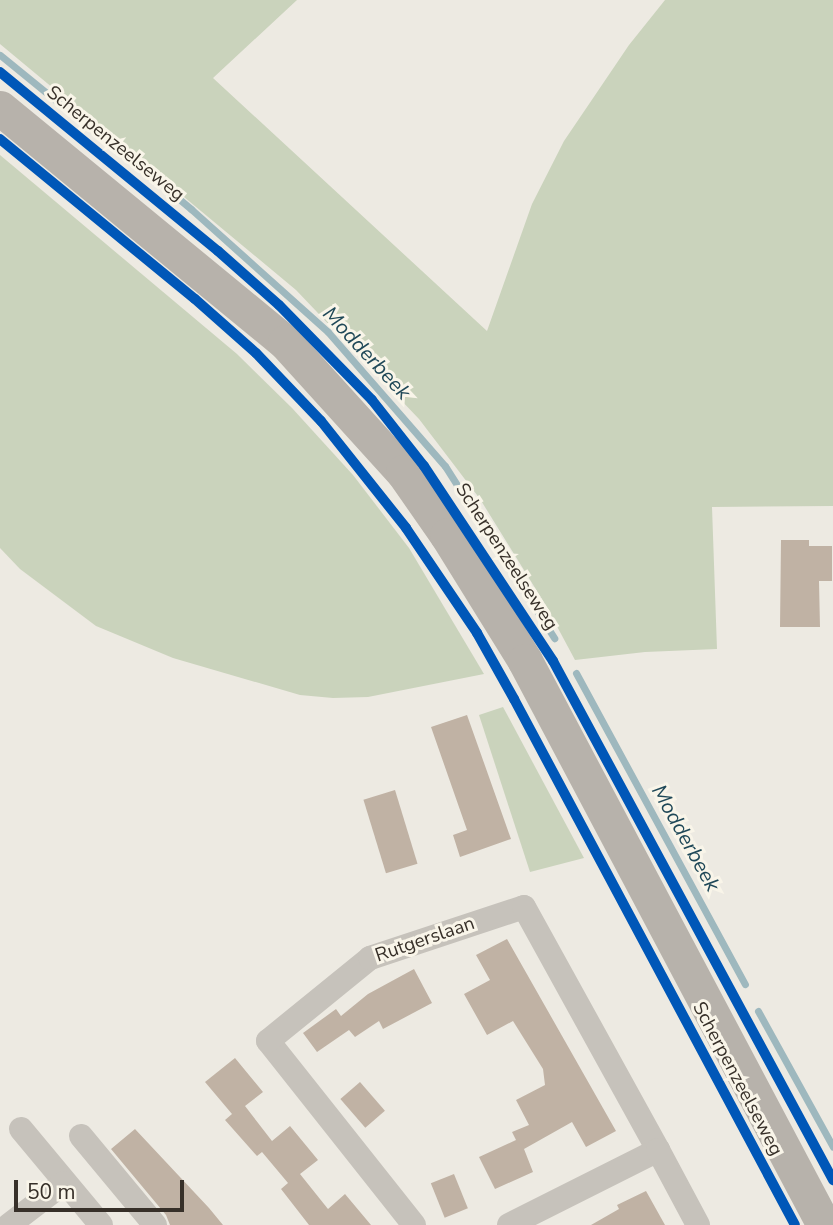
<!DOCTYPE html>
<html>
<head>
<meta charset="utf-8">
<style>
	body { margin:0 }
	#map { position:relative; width:833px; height:1225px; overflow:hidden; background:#edeae2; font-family:"Nunito Sans",sans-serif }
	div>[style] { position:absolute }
	.green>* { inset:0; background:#cad3bc }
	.stream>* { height:7px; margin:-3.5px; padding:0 3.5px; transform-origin:3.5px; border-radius:3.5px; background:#9eb8be }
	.building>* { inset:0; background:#c0b2a4; transform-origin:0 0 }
	.minor>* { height:24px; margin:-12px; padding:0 12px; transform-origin:12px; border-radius:12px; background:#c6c2bb }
	.secondary>* { height:35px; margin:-17.5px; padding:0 17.5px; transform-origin:17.5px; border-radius:17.5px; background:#b7b2ab }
	.cycleway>* { height:10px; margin:-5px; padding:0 5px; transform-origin:5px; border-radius:5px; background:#0057b8 }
	span { translate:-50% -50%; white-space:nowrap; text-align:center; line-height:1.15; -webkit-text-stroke:6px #f9f5e9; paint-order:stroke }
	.street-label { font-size:19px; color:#373029 }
	.water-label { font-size:21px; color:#1f4858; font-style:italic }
	.scale { position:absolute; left:14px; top:1180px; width:170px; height:32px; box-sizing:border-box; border:4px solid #373029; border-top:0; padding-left:9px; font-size:21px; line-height:24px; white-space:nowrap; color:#373029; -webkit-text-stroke:5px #f9f5e9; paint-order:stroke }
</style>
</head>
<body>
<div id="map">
	<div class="green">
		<i style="clip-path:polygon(0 0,297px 0,213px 78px,487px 331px,532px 204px,564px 141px,629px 45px,665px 0,833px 0,833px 506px,712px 507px,717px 649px,645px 652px,575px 660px,545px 604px,480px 499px,419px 419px,296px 290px,0 44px)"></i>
		<i style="clip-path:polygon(0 155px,237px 354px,292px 408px,353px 475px,409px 548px,484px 674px,368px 697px,333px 698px,300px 695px,173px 658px,96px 626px,20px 569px,0 548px)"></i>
		<i style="clip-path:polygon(503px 707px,584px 858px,530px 872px,479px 715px)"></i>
	</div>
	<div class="stream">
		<i style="left:0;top:55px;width:97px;rotate:39.1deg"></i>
		<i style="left:104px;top:136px;width:114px;rotate:40deg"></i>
		<i style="left:191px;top:209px;width:184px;rotate:41.9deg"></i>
		<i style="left:328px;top:332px;width:178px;rotate:48.9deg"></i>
		<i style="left:445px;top:466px;width:204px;rotate:57.6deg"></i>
		<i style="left:576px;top:673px;width:354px;rotate:61.5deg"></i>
		<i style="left:758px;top:1011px;width:155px;rotate:61.1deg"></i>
	</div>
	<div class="building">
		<i style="clip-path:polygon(781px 540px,809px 540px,809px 546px,832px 546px,832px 581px,819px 581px,820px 627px,780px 627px)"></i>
		<i style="clip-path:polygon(467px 715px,511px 839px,460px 857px,453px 835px,467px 830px,431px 727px)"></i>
		<i style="left:395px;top:790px;width:77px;height:33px;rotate:73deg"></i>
		<i style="clip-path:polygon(507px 939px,616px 1131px,586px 1147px,572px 1122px,524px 1149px,533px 1172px,495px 1189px,479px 1157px,516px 1140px,512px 1132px,529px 1125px,516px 1100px,545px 1085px,543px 1069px,513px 1021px,487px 1035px,464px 994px,490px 980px,476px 955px)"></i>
		<i style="clip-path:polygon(414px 969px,432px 1003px,383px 1029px,379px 1021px,355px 1037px,349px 1030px,317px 1052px,303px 1033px,336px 1009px,341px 1016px,368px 994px)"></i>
		<i style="clip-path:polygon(235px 1058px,263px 1092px,245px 1106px,272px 1141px,290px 1126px,318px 1160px,300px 1174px,328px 1209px,345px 1194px,371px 1225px,309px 1225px,281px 1189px,288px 1183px,262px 1152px,257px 1156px,225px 1120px,232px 1114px,205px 1082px)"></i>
		<i style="left:360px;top:1082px;width:38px;height:26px;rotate:49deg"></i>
		<i style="clip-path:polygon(135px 1129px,209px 1208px,223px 1225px,170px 1225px,166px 1215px,111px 1149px)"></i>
		<i style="left:454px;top:1174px;width:37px;height:25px;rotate:68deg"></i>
		<i style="clip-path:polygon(646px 1191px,665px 1225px,591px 1225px,619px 1209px,617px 1205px)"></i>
	</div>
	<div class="minor">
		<i style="left:21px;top:1129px;width:125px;rotate:50.2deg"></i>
		<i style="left:81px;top:1136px;width:116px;rotate:50.3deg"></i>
		<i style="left:9px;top:1225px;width:69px;rotate:-37.4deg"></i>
		<i style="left:414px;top:1225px;width:235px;rotate:-128.4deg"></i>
		<i style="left:268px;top:1041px;width:132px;rotate:-39.1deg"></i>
		<i style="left:370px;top:958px;width:162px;rotate:-18.3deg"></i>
		<i style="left:524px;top:907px;width:277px;rotate:61.1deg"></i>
		<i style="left:509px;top:1225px;width:167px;rotate:-26.7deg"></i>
		<i style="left:658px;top:1150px;width:85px;rotate:61.9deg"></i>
	</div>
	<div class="secondary">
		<i style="left:0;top:108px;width:369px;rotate:39.4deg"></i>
		<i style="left:285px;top:342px;width:176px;rotate:47.8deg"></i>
		<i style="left:403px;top:472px;width:77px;rotate:55.1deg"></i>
		<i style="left:447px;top:535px;width:148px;rotate:58.2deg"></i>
		<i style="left:525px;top:661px;width:638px;rotate:62.07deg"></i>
	</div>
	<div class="cycleway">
		<i style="left:0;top:72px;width:282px;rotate:39.4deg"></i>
		<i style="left:218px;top:251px;width:81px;rotate:41.5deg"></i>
		<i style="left:279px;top:305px;width:133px;rotate:45.6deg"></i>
		<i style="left:372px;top:400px;width:84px;rotate:51.8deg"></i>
		<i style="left:424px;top:466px;width:234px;rotate:56.5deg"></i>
		<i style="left:553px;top:661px;width:590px;rotate:61.65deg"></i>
		<i style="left:0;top:139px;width:252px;rotate:39.4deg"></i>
		<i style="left:195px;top:299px;width:81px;rotate:41.5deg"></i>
		<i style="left:256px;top:353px;width:94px;rotate:46.3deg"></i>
		<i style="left:321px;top:421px;width:137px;rotate:51.5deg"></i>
		<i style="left:406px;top:528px;width:127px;rotate:55.9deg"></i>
		<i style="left:477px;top:633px;width:76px;rotate:60.7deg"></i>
		<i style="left:514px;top:699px;width:596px;rotate:61.89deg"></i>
	</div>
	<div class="street-label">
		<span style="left:115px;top:144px;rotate:39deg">Scherpenzeelseweg</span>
		<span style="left:506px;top:557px;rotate:57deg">Scherpenzeelseweg</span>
		<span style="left:425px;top:940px;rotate:-19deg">Rutgerslaan</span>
		<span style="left:737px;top:1079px;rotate:62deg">Scherpenzeelseweg</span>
	</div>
	<div class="water-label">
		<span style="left:367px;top:353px;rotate:47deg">Modderbeek</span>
		<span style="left:686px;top:838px;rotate:61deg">Modderbeek</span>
	</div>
	<div class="scale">50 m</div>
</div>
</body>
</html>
